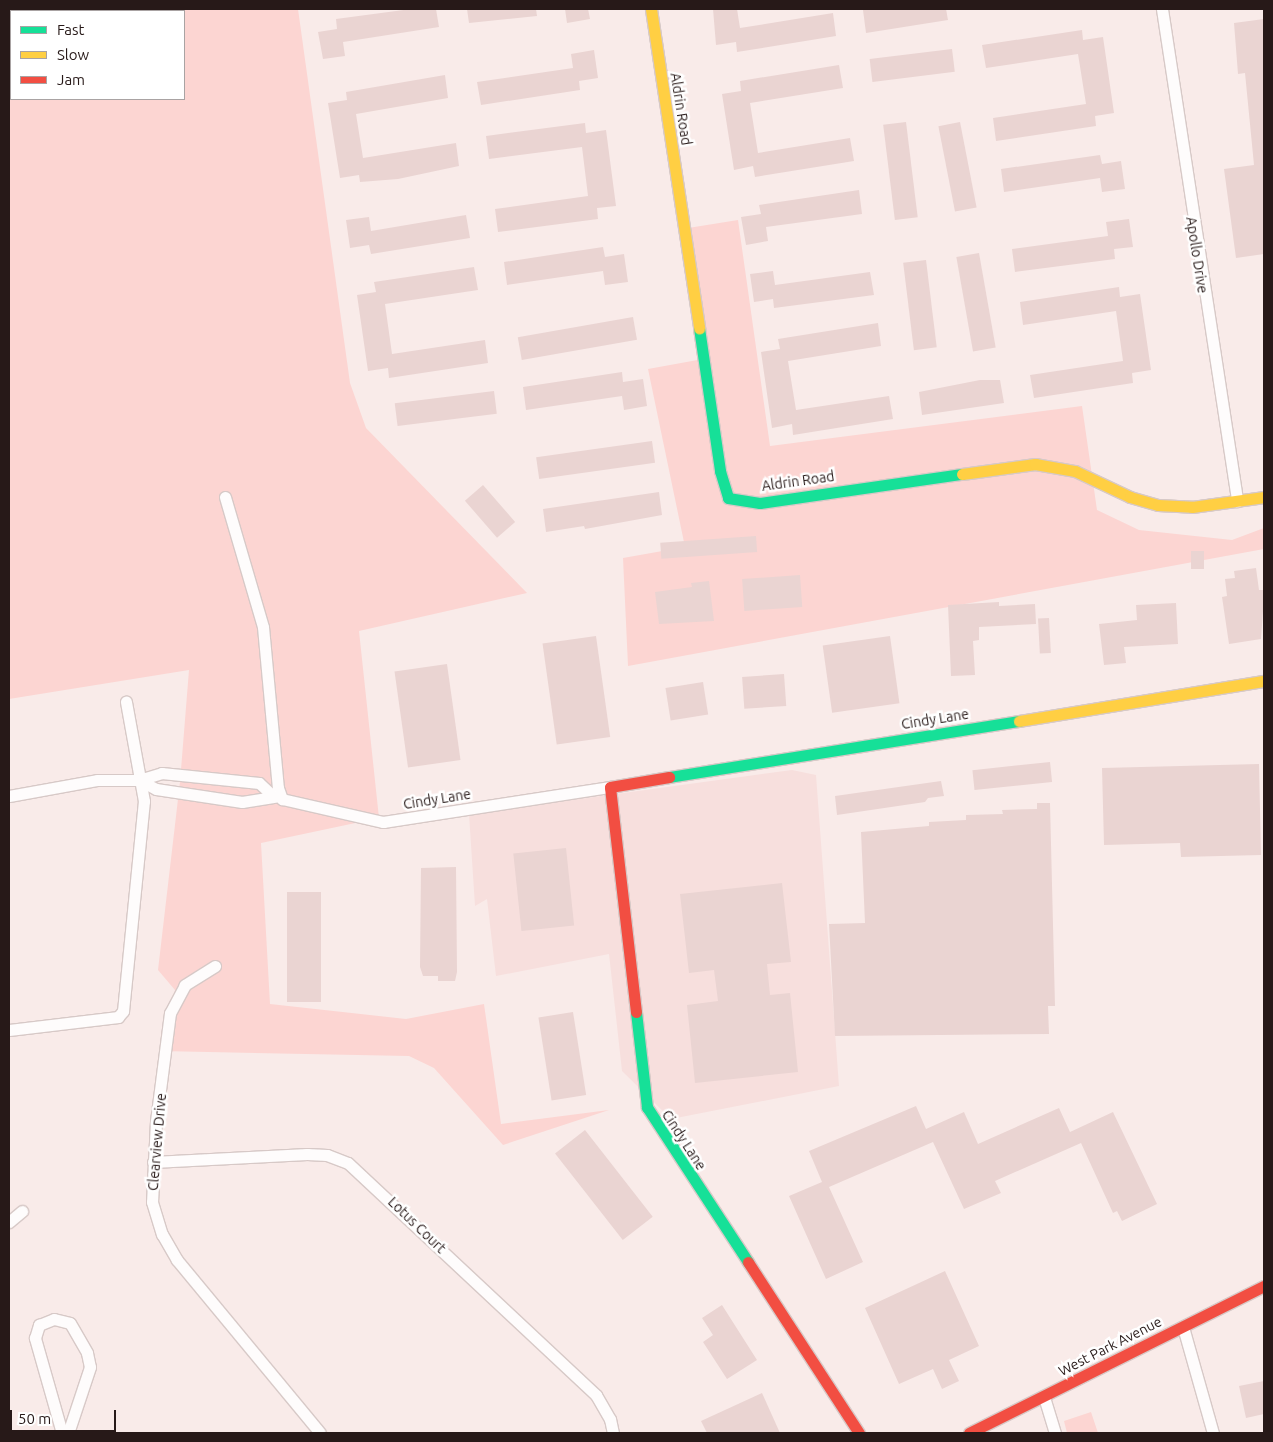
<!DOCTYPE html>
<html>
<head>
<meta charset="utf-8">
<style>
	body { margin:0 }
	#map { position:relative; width:1273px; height:1442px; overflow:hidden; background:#f9ebe9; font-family:Ubuntu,sans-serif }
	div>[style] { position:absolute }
	.built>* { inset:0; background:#f7dfdd }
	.green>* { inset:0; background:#fcd5d2 }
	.building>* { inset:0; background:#ead4d2; transform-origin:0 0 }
	.roads { filter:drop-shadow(1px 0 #d7c9c7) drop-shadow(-1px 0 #d7c9c7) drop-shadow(0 1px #d7c9c7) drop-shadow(0 -1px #d7c9c7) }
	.street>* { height:11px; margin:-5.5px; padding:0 5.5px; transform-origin:5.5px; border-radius:5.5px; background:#fefcfc }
	.fast>* { height:11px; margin:-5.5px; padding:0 5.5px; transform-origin:5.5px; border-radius:5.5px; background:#16e098 }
	.slow>* { height:11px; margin:-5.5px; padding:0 5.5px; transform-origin:5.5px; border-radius:5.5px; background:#ffcf43 }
	.jam>* { height:11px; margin:-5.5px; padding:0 5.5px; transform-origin:5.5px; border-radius:5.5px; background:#f24e42 }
	span { translate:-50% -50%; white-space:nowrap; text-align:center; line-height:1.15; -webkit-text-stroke:5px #fff; paint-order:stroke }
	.street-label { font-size:14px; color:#271918 }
	.frame { position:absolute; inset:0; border:10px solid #271918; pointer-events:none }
	.legend { position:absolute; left:10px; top:10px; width:175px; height:90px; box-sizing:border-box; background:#fff; border:1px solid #a9a3a3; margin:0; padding:6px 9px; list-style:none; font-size:15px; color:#271918 }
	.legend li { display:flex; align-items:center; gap:10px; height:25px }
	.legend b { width:25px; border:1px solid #a9a3a3 }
	.scale { position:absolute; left:10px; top:1410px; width:106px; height:22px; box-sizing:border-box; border:2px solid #271918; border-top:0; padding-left:6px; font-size:15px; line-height:18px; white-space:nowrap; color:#271918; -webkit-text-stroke:4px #fff; paint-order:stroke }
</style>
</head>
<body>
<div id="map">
	<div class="built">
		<i style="clip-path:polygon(792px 770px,816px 775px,839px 1086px,671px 1119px,622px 1071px,609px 954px,496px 976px,487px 899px,475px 906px,469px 814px)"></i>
	</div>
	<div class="green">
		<i style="clip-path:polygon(evenodd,9px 9px,298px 9px,350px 383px,366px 428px,527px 593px,359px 631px,379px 818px,261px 843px,270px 1004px,406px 1019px,484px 1004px,501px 1124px,609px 1110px,503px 1145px,434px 1068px,409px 1056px,160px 1051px,175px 990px,158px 970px,180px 782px,189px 670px,9px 699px,9px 9px,11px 11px,184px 11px,184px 99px,11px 99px,11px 11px)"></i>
		<i style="clip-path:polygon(738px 220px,770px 446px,1082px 406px,1097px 510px,1139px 530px,1232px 540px,1264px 528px,1264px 549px,628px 666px,623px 558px,685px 547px,648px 369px,703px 359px,682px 229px)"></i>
		<i style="clip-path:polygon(1091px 1412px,1098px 1433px,1067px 1433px,1064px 1421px)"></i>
	</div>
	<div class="building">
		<i style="clip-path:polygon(411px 9px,436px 9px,439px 27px,343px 42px,345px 56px,323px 59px,318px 32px,337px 29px,336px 19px)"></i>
		<i style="clip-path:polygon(467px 9px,536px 9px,537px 16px,469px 23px)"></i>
		<i style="clip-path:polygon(565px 9px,588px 9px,590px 19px,567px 23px)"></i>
		<i style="clip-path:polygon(713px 9px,737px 9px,740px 28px,833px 13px,836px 36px,737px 52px,736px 42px,716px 45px)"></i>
		<i style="clip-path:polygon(946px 9px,948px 20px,866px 33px,863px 10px)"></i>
		<i style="clip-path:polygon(1264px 19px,1264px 254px,1236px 258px,1224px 169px,1254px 165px,1245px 73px,1238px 74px,1234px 23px)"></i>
		<i style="clip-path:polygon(1082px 30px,1083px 40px,1103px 37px,1114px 113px,1095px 116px,1096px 126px,996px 141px,993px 118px,1086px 104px,1078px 54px,986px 68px,982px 45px)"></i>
		<i style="left:952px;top:49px;width:23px;height:83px;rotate:83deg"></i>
		<i style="clip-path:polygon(594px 50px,598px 78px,579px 81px,580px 90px,481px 105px,477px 82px,573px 68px,571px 54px)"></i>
		<i style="clip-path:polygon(839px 65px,843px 88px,750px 103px,758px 153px,850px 138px,854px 161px,755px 177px,753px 166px,734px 170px,722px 94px,741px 91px,740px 81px)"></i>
		<i style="clip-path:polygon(445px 75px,448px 98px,356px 114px,363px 158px,456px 143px,459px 166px,398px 179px,360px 182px,359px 175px,340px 178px,328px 103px,347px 100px,346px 92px)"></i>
		<i style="left:906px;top:122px;width:96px;height:23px;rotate:83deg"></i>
		<i style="left:960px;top:122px;width:87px;height:22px;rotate:79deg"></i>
		<i style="clip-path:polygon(585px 123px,586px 133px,606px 130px,616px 206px,597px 208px,598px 219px,498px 232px,495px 209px,588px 196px,582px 147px,489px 159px,486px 136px)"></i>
		<i style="clip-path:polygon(1100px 155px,1102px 164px,1121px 161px,1125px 189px,1102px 192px,1100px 178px,1004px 192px,1001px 169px)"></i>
		<i style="clip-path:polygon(859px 190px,862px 214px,766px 227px,768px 241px,746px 245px,741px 217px,761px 214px,759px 205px)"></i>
		<i style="clip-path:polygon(466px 215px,470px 238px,371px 254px,369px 245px,350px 248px,346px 220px,369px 217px,371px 231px)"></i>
		<i style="clip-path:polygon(1129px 219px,1133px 247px,1114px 249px,1115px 259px,1015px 272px,1012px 249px,1108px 236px,1106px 222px)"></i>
		<i style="clip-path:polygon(603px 247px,605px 257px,624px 254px,628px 282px,605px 285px,603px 271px,507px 285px,504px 262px)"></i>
		<i style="left:979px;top:253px;width:96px;height:23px;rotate:80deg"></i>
		<i style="left:926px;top:260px;width:88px;height:23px;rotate:83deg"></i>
		<i style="clip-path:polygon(474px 267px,478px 290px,385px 304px,392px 354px,485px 340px,488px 363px,389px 378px,388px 368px,368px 371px,357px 295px,376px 292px,374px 282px)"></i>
		<i style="clip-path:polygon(773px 271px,775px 285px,870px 272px,874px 295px,774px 308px,773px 299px,754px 302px,750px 274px)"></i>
		<i style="clip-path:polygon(1119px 287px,1120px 297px,1140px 294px,1151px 370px,1132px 373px,1133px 383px,1034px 398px,1030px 375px,1123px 361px,1116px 311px,1023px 325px,1020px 302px)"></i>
		<i style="left:633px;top:317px;width:23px;height:117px;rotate:80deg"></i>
		<i style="clip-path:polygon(878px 323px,881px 346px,788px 361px,796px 410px,889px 396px,893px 419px,793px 435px,792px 424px,772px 428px,761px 352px,780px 349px,778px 339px)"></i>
		<i style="clip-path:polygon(622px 372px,623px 382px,643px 379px,647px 406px,624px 410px,622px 396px,526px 410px,523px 387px)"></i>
		<i style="clip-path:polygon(980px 380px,1000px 380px,1004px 403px,922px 415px,919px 392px)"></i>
		<i style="left:494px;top:391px;width:23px;height:100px;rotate:83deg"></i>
		<i style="left:652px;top:441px;width:22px;height:117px;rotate:82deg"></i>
		<i style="left:483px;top:485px;width:49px;height:24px;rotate:49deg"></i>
		<i style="clip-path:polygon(659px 492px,662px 515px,585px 529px,584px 526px,546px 532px,543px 509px)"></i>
		<i style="left:756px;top:536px;width:16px;height:96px;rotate:86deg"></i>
		<i style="left:1191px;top:551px;width:13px;height:18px"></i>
		<i style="clip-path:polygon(1256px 568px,1259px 590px,1263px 590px,1264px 597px,1261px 639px,1229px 644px,1222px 597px,1227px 596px,1225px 579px,1235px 578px,1234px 571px)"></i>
		<i style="left:800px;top:575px;width:32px;height:58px;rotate:86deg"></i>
		<i style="clip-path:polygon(709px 581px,714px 621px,659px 624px,655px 592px,692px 587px,691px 583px)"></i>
		<i style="clip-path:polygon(999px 602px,999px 606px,1035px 604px,1036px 624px,979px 627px,979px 640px,973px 641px,975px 675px,951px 676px,948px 605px)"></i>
		<i style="clip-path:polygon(1176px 603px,1178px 644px,1124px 647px,1126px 663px,1104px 665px,1099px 624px,1137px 620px,1136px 605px)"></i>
		<i style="left:1049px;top:618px;width:35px;height:11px;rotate:87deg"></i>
		<i style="left:596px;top:636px;width:102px;height:54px;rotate:82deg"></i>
		<i style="left:890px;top:636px;width:68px;height:68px;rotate:82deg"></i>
		<i style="left:447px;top:664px;width:97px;height:53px;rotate:82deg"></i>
		<i style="left:784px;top:674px;width:32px;height:42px;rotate:86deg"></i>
		<i style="left:703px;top:682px;width:33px;height:38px;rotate:81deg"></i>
		<i style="left:1050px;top:762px;width:20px;height:78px;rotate:84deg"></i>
		<i style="clip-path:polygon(1259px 764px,1261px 855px,1181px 857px,1180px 843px,1104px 845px,1102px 768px)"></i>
		<i style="clip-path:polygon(941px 781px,944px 796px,928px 798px,925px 802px,837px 815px,835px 796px)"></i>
		<i style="clip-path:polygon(1037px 803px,1050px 803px,1055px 1006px,1048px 1006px,1049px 1034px,835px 1036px,829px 924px,865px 923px,861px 832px,929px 826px,929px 822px,966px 820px,966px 815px,1003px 814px,1002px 810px,1037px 809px)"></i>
		<i style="left:566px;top:848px;width:78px;height:53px;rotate:84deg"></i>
		<i style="clip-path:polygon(456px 867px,457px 972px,455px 981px,438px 981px,438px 976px,423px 976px,420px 967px,421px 868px)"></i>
		<i style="clip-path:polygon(782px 883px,791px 962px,767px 964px,770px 995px,790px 993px,798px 1072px,695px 1083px,687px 1005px,718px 1001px,714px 970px,689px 973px,680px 894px)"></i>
		<i style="left:321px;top:892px;width:110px;height:34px;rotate:90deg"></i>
		<i style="left:573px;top:1012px;width:84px;height:35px;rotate:81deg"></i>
		<i style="clip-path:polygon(916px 1106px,926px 1129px,964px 1112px,978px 1144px,1059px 1108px,1070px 1132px,1113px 1112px,1157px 1204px,1122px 1221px,1117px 1211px,1113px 1213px,1081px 1143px,995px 1181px,1001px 1193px,964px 1209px,933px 1142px,829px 1187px,863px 1262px,826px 1279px,789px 1196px,822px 1182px,809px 1151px)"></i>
		<i style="left:585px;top:1130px;width:110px;height:38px;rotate:52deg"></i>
		<i style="clip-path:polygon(945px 1271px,979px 1346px,949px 1360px,959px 1381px,942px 1389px,933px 1369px,899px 1384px,865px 1308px)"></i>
		<i style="clip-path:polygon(722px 1305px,757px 1360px,727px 1379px,703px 1342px,713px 1335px,702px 1318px)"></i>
		<i style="clip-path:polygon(1264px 1381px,1264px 1414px,1246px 1418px,1239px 1386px)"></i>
		<i style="clip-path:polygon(762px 1393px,780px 1433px,707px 1433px,701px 1421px)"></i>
	</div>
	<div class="roads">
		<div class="street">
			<i style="left:1162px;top:9px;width:498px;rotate:81.3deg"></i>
			<i style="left:225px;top:497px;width:135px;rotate:73.7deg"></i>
			<i style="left:263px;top:627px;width:162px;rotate:84.7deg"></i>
			<i style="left:278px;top:788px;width:12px;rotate:70deg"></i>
			<i style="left:282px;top:799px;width:104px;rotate:12.8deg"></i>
			<i style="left:383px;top:822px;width:230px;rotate:-8.8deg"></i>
			<i style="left:9px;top:796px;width:89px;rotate:-10.3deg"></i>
			<i style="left:97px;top:780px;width:42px"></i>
			<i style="left:273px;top:796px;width:19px;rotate:-137deg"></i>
			<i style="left:259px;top:783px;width:98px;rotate:-174.1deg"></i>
			<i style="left:162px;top:773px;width:24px;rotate:163deg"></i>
			<i style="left:139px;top:780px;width:19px;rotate:28deg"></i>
			<i style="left:156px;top:789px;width:87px;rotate:8.6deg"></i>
			<i style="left:242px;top:802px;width:38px;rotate:-9deg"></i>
			<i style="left:215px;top:966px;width:36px;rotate:148deg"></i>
			<i style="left:185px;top:985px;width:32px;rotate:118deg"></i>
			<i style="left:170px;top:1013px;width:109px;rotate:97.4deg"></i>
			<i style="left:156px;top:1121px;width:81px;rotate:92.8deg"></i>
			<i style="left:152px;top:1202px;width:34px;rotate:73deg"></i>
			<i style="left:162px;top:1234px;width:30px;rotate:60deg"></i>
			<i style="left:177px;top:1260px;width:224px;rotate:50.4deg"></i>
			<i style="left:9px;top:1030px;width:110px;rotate:-6.8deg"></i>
			<i style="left:118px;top:1017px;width:8px;rotate:-50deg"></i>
			<i style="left:123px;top:1011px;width:211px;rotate:-84.3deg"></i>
			<i style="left:144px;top:801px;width:101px;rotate:-100.3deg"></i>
			<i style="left:153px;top:1162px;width:154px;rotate:-3deg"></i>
			<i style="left:307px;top:1154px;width:20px;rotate:3deg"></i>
			<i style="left:327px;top:1155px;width:22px;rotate:21deg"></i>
			<i style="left:348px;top:1163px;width:340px;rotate:43.1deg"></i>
			<i style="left:596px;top:1395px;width:28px;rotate:60deg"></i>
			<i style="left:610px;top:1419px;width:14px;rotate:78deg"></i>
			<i style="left:9px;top:1222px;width:17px;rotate:-40deg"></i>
			<i style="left:1183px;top:1327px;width:110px;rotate:74.2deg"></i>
			<i style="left:1044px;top:1397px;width:38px;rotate:73deg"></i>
			<i style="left:62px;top:1433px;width:99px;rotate:-105.9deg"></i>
			<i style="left:35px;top:1338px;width:14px;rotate:-73deg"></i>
			<i style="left:39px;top:1325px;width:16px;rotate:-22deg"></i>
			<i style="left:54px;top:1319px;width:16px;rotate:14deg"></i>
			<i style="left:70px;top:1323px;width:34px;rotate:60deg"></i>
			<i style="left:87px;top:1353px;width:14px;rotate:78deg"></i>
			<i style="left:90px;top:1367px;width:70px;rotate:108.4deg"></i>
		</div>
		<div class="fast">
			<i style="left:699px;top:328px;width:145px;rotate:81.6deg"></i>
			<i style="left:720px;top:471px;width:28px;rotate:73deg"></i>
			<i style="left:728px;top:498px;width:32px;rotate:9deg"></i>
			<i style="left:760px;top:503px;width:204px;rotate:-8.2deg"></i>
			<i style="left:669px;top:777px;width:354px;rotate:-9.1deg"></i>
			<i style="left:636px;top:1012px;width:96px;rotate:83.4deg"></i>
			<i style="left:647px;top:1107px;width:185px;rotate:56.9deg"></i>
		</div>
		<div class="slow">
			<i style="left:651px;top:9px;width:323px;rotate:81.4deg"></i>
			<i style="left:962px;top:474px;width:74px;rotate:-7.8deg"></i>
			<i style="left:1035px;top:464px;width:41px;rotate:9.9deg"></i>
			<i style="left:1075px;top:471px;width:61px;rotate:25.3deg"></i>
			<i style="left:1130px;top:497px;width:29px;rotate:16deg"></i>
			<i style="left:1158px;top:505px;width:34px;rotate:3deg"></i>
			<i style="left:1192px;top:507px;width:73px;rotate:-7.9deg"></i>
			<i style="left:1019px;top:721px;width:248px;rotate:-9.3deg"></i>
		</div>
		<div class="jam">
			<i style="left:636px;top:1012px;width:226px;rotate:-96.6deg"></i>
			<i style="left:610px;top:787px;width:60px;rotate:-9.6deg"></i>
			<i style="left:748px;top:1262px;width:204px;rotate:57deg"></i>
			<i style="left:969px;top:1433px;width:330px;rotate:-26.5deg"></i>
		</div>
	</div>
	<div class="street-label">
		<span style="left:681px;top:109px;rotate:81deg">Aldrin Road</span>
		<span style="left:1197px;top:255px;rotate:81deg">Apollo Drive</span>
		<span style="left:798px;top:481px;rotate:-8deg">Aldrin Road</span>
		<span style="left:935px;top:719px;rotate:-9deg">Cindy Lane</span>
		<span style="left:437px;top:799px;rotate:-9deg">Cindy Lane</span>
		<span style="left:684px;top:1140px;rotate:57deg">Cindy Lane</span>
		<span style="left:157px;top:1142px;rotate:-85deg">Clearview Drive</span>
		<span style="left:417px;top:1225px;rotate:44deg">Lotus Court</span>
		<span style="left:1110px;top:1346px;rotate:-27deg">West Park Avenue</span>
	</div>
	<div class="frame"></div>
	<ul class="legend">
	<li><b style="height:6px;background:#16e098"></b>Fast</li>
	<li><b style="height:6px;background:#ffcf43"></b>Slow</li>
	<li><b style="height:6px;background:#f24e42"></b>Jam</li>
	</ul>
	<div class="scale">50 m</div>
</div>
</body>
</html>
